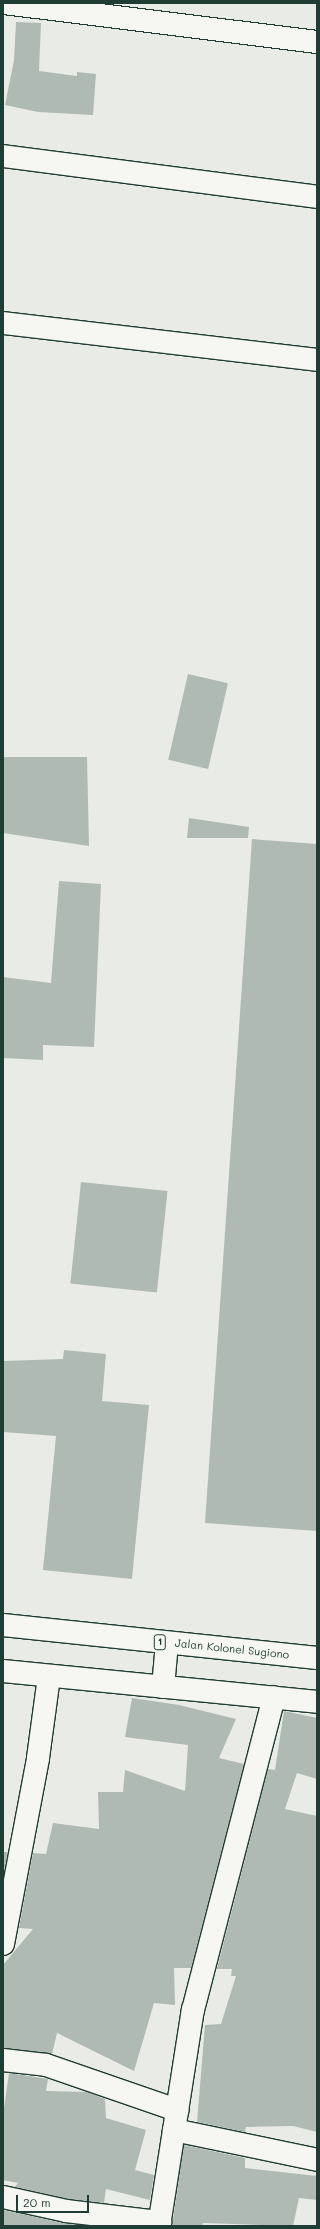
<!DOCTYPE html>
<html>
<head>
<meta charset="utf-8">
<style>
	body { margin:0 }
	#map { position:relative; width:320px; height:2229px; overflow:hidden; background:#e9ebe7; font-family:Mali,sans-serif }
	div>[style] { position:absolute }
	.building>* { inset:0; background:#b0bab5; transform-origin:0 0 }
	.roads { filter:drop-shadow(1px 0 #1f3d34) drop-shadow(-1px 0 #1f3d34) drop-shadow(0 1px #1f3d34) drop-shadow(0 -1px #1f3d34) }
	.minor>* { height:22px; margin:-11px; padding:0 11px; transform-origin:11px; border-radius:11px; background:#f6f6f2 }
	.trunk>* { height:22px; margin:-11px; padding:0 11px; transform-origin:11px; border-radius:11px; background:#f6f6f2 }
	span { translate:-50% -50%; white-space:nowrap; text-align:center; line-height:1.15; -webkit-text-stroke:3.5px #f6f6f2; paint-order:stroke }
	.shield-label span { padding:1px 3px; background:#f6f6f2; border:1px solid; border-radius:3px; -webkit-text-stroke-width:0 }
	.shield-label { font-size:10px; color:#1f3d34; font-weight:700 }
	.street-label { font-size:11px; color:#1f3d34 }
	.frame { position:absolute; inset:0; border:4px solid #1f3d34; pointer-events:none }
	.scale { position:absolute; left:16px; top:2195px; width:73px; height:18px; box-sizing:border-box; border:2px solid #1f3d34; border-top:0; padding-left:5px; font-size:12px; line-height:14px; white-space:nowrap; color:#1f3d34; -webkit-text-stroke:3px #f6f6f2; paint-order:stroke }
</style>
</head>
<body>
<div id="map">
	<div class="building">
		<i style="clip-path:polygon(16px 22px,41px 23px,39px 71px,77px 76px,77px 72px,96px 74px,93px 115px,38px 112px,5px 105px,14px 60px)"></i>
		<i style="left:188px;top:674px;width:41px;height:88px;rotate:13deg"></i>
		<i style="clip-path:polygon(3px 757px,87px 757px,89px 846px,3px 833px)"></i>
		<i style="clip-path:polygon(189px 818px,249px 827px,248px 838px,187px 838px)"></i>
		<i style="clip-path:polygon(252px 839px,317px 844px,317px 1531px,205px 1523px)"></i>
		<i style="clip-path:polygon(59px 881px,101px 884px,94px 1047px,43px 1045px,43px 1060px,3px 1058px,3px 977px,51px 983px)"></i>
		<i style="left:81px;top:1182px;width:87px;height:102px;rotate:6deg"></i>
		<i style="clip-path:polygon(64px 1350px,106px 1354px,102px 1401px,149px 1405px,132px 1579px,43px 1570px,56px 1436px,3px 1432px,3px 1361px,63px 1359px)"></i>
		<i style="clip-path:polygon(132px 1698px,179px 1705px,236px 1719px,219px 1758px,244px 1764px,191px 1968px,174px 1968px,175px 2005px,154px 2003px,134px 2071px,57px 2033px,52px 2054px,3px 2048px,3px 1965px,33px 1929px,19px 1928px,33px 1853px,46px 1854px,53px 1823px,99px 1829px,98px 1792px,123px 1792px,125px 1770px,185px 1791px,188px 1745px,125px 1737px)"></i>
		<i style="clip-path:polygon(284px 1711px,317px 1718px,317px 1779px,297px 1773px,285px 1809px,317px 1816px,317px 2132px,293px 2126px,246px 2127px,245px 2132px,197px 2122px,205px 2025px,221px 2024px,236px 1976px,231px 1976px,232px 1969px,217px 1969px,268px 1769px,275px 1770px)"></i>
		<i style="clip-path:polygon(3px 1852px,8px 1852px,3px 1876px)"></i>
		<i style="clip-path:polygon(9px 2073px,48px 2079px,46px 2091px,87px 2092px,105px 2099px,106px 2118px,146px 2130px,135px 2170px,154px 2175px,150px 2200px,106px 2189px,104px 2203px,68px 2199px,15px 2187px,18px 2183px,3px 2180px,3px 2115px)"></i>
		<i style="clip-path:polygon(184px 2145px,245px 2158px,245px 2168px,317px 2176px,317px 2200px,299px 2198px,293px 2226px,203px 2223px,202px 2226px,172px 2226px)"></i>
		<i style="clip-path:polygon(3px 2210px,63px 2223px,87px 2226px,3px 2226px)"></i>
	</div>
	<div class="roads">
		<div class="minor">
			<i style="left:4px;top:3px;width:315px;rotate:7.1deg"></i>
			<i style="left:3px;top:156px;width:317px;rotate:7.4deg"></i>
			<i style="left:3px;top:323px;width:316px;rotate:6.7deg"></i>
			<i style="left:3px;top:1944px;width:189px;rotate:-79.3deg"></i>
			<i style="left:38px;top:1758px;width:82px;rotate:-82.3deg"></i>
			<i style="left:3px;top:2060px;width:43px;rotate:6.6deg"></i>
			<i style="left:46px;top:2065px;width:139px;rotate:19deg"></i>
			<i style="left:174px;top:2130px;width:146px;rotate:11.8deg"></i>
			<i style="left:3px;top:2197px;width:65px;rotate:12.5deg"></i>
			<i style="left:66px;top:2211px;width:95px;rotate:6.7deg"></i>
			<i style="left:159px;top:2226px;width:219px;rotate:-81.1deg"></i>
			<i style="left:193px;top:2010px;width:323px;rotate:-75.5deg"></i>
		</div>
		<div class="trunk">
			<i style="left:3px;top:1625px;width:316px;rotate:6deg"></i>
			<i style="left:3px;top:1671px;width:316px;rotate:5.6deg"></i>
			<i style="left:163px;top:1687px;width:44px;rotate:-84.8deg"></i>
		</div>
	</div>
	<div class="shield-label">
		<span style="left:160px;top:1642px">1</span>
	</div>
	<div class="street-label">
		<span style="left:232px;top:1649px;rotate:6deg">Jalan Kolonel Sugiono</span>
	</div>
	<div class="frame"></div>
	<div class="scale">20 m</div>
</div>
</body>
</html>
